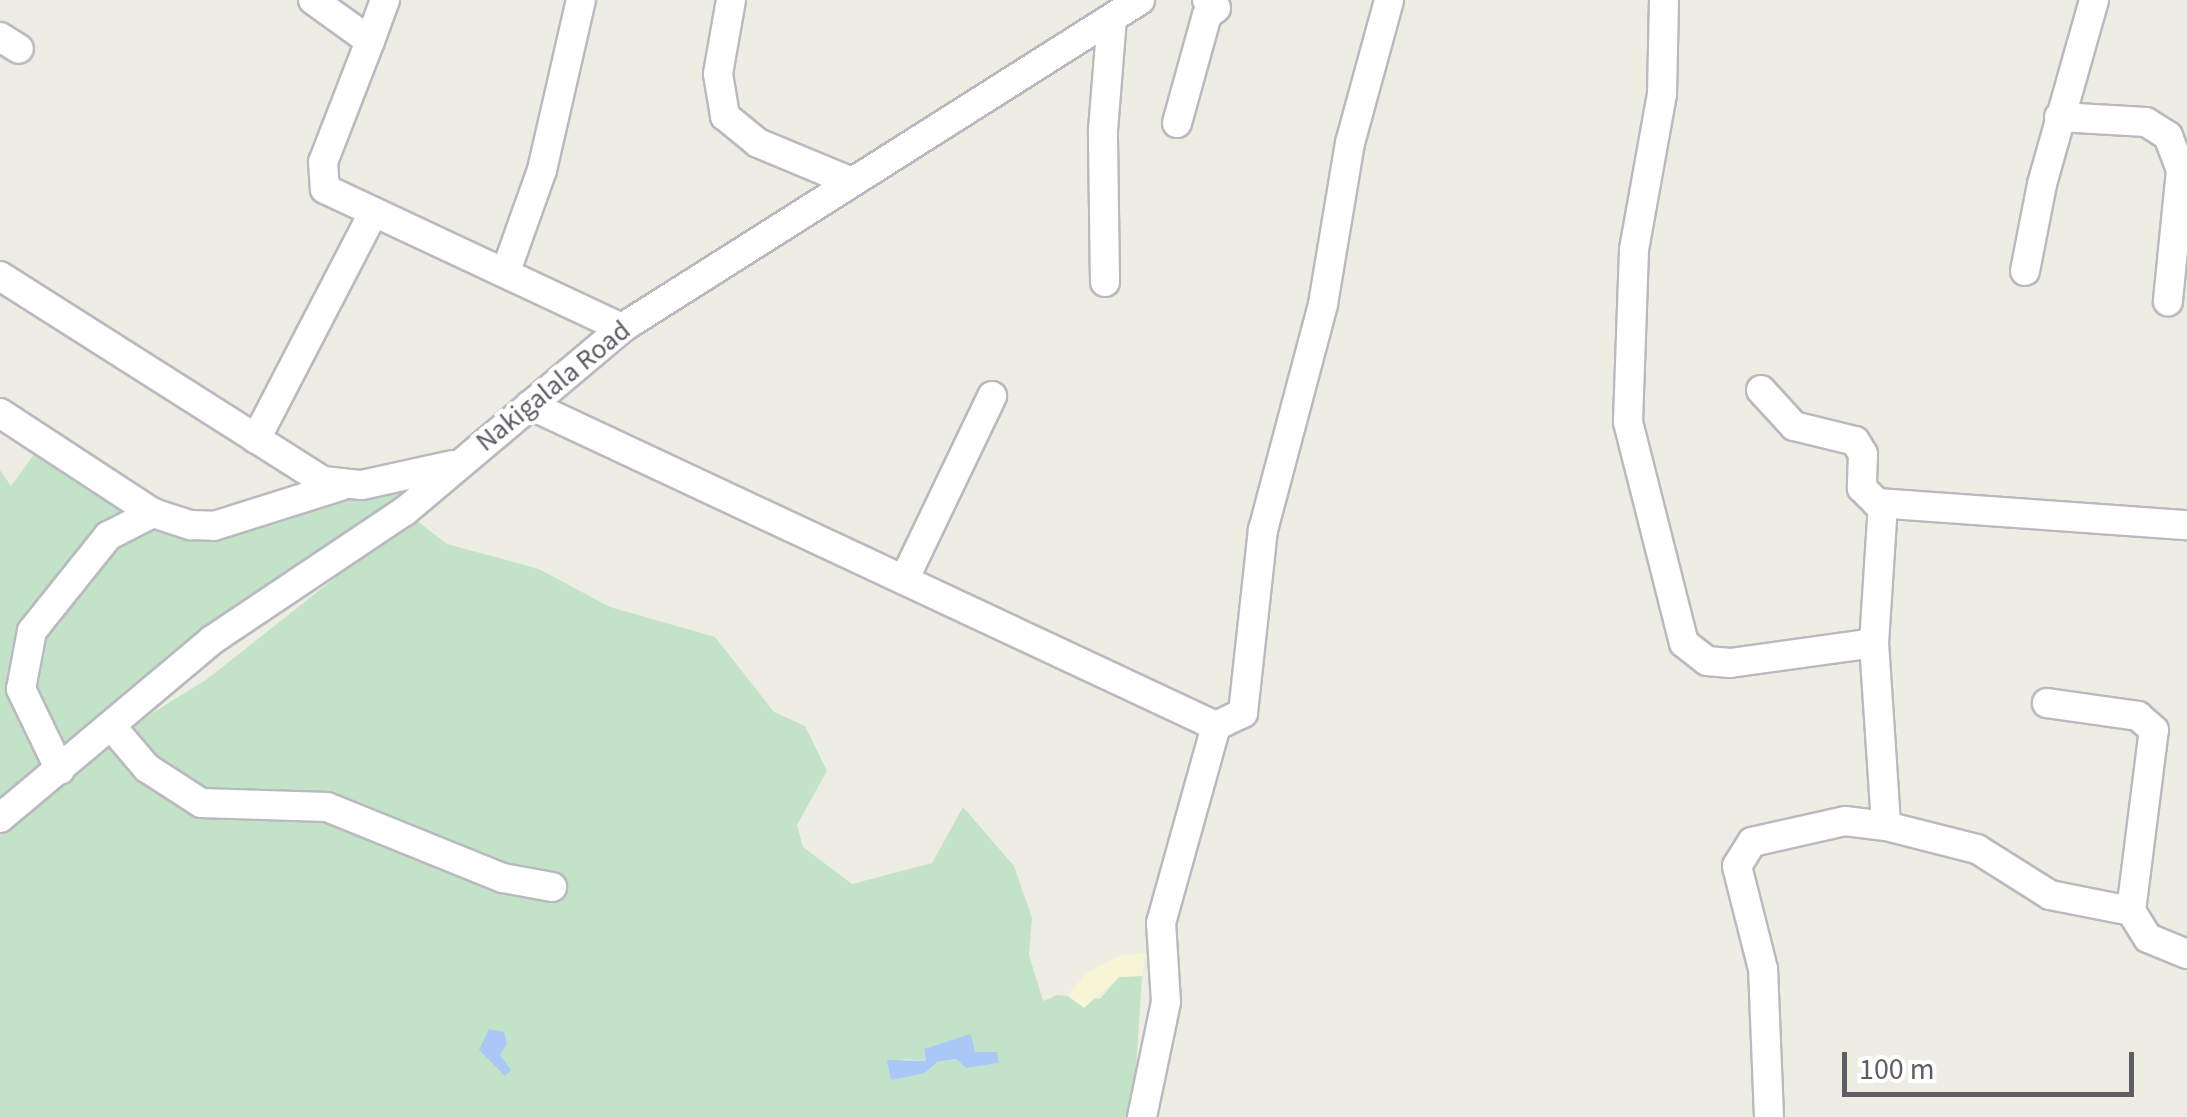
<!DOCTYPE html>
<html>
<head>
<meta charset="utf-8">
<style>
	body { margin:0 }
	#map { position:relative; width:2187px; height:1117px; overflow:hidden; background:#edede4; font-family:"Source Sans 3",sans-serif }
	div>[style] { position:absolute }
	.green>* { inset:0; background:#c2e3c8 }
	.sand>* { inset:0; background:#f7f5d5 }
	.water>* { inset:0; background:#a9c7f7 }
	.roads { filter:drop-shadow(2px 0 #b9babf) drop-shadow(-2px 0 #b9babf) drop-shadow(0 2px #b9babf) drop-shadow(0 -2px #b9babf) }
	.minor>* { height:28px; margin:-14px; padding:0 14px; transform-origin:14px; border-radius:14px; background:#fff }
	span { translate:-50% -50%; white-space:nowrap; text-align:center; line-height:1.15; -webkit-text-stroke:8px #fff; paint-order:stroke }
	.street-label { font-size:28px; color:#5c5e63 }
	.scale { position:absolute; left:1842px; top:1052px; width:292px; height:45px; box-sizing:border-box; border:5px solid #5c5e63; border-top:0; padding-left:12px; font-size:30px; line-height:35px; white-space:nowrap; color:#5c5e63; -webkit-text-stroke:8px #fff; paint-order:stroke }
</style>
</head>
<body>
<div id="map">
	<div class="green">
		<i style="clip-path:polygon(evenodd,48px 435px,165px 511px,263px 527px,354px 491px,422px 485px,74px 761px,206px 680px,412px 517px,447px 544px,539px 569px,610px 607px,715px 637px,774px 712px,805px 726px,827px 771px,797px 825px,803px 847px,852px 884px,932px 863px,963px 807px,1014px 866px,1032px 918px,1029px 955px,1043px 1001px,1057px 995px,1100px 999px,1119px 977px,1142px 976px,1133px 1117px,0 1117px,0 470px,11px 486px,48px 435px,971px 1035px,975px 1052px,998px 1063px,966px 1068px,956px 1059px,937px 1062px,925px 1073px,902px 1059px,926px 1061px,924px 1050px,971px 1035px)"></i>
	</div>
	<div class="sand">
		<i style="clip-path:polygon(1146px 953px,1142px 976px,1119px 977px,1084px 1008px,1068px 996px,1086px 973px,1121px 955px)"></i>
	</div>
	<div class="water">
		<i style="clip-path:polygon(489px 1029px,504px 1032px,507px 1044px,500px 1055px,511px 1070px,505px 1076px,479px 1050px)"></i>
		<i style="clip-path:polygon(971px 1034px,975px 1052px,997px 1052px,999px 1063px,966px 1068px,956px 1059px,937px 1062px,925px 1073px,891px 1080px,887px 1060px,926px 1061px,924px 1049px)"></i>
	</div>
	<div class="roads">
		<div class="minor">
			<i style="left:313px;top:0;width:70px;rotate:35.7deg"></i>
			<i style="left:370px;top:41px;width:130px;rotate:111.2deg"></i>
			<i style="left:323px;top:162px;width:27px;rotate:86deg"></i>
			<i style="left:325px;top:189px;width:328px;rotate:25.1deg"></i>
			<i style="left:731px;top:0;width:75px;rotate:100deg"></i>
			<i style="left:718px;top:74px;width:43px;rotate:80.5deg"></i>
			<i style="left:725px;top:116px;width:43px;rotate:39.3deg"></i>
			<i style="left:758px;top:143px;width:96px;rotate:22.6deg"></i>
			<i style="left:1664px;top:0;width:94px;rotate:91.2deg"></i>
			<i style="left:1662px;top:94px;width:158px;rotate:100.2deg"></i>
			<i style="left:1634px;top:250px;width:172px;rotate:92deg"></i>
			<i style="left:1628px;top:422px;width:228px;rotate:75.8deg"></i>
			<i style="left:1684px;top:643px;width:29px;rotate:38deg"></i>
			<i style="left:1707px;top:661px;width:23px;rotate:5deg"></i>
			<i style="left:1730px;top:663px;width:145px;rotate:-7.9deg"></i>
			<i style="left:0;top:37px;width:22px;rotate:32deg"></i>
			<i style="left:370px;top:41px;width:44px;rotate:-69.9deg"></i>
			<i style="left:2059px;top:117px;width:87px;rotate:3.3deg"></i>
			<i style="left:2146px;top:122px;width:26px;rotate:32deg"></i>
			<i style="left:2168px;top:136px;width:36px;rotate:69deg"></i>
			<i style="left:2181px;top:170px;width:132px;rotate:95.7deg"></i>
			<i style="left:1177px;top:123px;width:112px;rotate:-74.5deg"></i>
			<i style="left:1207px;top:15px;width:11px;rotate:-38deg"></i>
			<i style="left:1216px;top:8px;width:12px;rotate:-138deg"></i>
			<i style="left:506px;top:271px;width:107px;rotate:-70.4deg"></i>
			<i style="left:542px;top:170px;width:174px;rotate:-77.1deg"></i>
			<i style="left:2025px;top:271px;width:89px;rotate:-78.9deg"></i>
			<i style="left:2042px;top:184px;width:191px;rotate:-74.2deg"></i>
			<i style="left:0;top:276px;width:383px;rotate:32.4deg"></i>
			<i style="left:323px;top:481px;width:39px;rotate:6deg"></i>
			<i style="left:362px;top:485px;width:92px;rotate:-12.5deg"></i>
			<i style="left:1105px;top:282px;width:152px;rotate:-90.8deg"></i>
			<i style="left:1103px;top:130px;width:112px;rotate:-85.4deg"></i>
			<i style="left:1761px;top:390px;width:49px;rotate:47.5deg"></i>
			<i style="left:1794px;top:426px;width:63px;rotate:13.8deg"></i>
			<i style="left:1855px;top:441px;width:15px;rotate:58deg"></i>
			<i style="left:1863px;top:454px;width:34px;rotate:92deg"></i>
			<i style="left:1862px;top:488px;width:21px;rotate:45deg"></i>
			<i style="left:1877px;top:503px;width:311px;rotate:4.1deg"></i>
			<i style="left:530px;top:405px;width:757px;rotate:25.08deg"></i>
			<i style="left:0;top:413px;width:183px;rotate:33.2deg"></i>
			<i style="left:153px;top:513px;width:40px;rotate:18deg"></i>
			<i style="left:191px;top:525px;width:23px;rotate:2deg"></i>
			<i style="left:214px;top:526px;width:133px;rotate:-17.5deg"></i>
			<i style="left:256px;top:439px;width:252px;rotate:-62.6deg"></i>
			<i style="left:1883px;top:504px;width:139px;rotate:93.7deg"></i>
			<i style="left:1874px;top:643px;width:183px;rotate:86.2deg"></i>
			<i style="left:1886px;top:826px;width:94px;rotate:14.2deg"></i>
			<i style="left:1977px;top:849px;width:86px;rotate:32.2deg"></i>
			<i style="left:2050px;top:895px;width:83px;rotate:11.2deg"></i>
			<i style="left:2131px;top:911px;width:182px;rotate:-82.8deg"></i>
			<i style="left:2154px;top:730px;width:21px;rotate:-139deg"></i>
			<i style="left:2138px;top:716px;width:92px;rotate:-171.9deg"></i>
			<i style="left:904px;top:580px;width:204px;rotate:-64.4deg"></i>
			<i style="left:112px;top:727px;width:54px;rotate:49.5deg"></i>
			<i style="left:147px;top:768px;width:64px;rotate:32.9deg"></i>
			<i style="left:201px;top:803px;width:126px;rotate:1.8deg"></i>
			<i style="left:327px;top:807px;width:190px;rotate:22deg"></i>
			<i style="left:503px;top:878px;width:50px;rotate:10.4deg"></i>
			<i style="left:60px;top:770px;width:90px;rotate:-115.7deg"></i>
			<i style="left:21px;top:689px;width:59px;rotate:-79.3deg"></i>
			<i style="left:32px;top:631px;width:122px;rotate:-51.3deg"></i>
			<i style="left:108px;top:536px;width:51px;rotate:-27.1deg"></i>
			<i style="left:0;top:818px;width:277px;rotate:-40deg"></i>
			<i style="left:212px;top:640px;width:232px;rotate:-33.8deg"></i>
			<i style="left:405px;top:511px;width:284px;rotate:-40.1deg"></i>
			<i style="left:622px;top:328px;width:613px;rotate:-32.34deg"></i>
			<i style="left:2131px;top:911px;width:32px;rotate:58deg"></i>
			<i style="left:2148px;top:938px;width:42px;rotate:22.3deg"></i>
			<i style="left:1142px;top:1117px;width:117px;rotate:-78.2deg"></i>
			<i style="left:1166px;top:1002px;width:79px;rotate:-93.6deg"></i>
			<i style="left:1161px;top:923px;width:205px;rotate:-74.4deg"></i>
			<i style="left:1216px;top:726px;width:30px;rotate:-26deg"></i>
			<i style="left:1243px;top:713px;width:184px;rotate:-83.8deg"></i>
			<i style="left:1263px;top:530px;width:234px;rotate:-75.1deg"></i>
			<i style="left:1323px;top:304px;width:163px;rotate:-80.5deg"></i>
			<i style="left:1350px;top:143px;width:148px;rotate:-74.7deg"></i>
			<i style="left:1769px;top:1117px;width:148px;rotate:-92.3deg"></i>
			<i style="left:1763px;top:969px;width:106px;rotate:-104.2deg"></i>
			<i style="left:1737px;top:866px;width:28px;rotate:-58deg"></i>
			<i style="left:1752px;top:842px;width:95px;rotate:-12.7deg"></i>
			<i style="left:1845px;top:821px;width:41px;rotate:7deg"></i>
		</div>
	</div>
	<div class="street-label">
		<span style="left:553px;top:386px;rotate:-39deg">Nakigalala Road</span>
	</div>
	<div class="scale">100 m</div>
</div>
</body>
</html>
